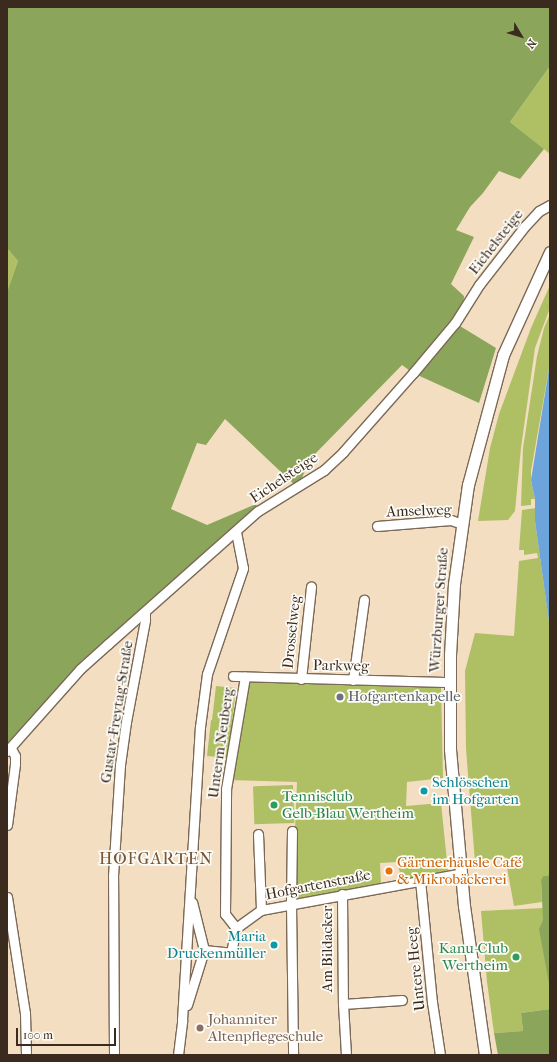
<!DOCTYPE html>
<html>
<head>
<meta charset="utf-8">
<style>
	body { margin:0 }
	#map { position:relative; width:557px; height:1062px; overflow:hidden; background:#f3dec2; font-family:"IM FELL French Canon",serif }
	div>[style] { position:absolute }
	.green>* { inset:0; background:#afc064; transform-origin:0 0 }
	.forest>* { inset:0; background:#8ba65a }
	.water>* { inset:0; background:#6da4db }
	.roads { filter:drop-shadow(1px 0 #7b6957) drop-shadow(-1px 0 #7b6957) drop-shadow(0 1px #7b6957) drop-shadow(0 -1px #7b6957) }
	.minor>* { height:9px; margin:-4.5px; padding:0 4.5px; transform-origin:4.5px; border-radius:4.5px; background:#fff }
	.major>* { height:11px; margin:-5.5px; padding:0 5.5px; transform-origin:5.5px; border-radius:5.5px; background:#fff }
	.dots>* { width:11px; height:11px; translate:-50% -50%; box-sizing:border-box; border:2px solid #fdfcf7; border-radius:50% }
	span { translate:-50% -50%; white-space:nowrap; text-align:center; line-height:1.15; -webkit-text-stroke:3.5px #fdfcf7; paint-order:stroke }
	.street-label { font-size:15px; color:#3b2a1e }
	.worship-label { font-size:15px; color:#5b616d }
	.left { translate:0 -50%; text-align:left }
	.culture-label { font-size:15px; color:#0d838f }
	.right { translate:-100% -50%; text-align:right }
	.leisure-label { font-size:15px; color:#27864d }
	.food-label { font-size:15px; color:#c56008 }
	.education-label { font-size:15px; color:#785e54 }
	.quarter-label { font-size:17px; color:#755637; letter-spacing:1px }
	.frame { position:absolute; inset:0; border:8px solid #3b2a1e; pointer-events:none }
	.north { position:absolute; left:501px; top:16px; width:40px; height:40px; -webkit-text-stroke:3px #fdfcf7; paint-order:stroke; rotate:128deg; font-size:11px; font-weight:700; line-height:16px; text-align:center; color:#3b2a1e }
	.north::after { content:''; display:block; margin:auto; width:14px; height:18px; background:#3b2a1e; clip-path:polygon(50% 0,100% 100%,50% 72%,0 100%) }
	.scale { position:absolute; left:16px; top:1028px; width:100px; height:18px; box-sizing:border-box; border:2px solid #3b2a1e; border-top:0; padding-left:5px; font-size:12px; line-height:14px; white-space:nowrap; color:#3b2a1e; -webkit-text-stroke:3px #fdfcf7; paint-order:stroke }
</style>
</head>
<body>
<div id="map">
	<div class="green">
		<i style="clip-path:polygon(550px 66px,550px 154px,510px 122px)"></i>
		<i style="clip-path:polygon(7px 248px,18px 261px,7px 292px)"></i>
		<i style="clip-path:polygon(550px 285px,550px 308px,535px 348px,521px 448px,515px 511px,508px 520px,478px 521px,490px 448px,499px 414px,531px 328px)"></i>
		<i style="clip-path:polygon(550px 314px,550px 363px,531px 471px,531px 480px,535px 499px,531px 499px,531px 505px,521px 506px,523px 448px,537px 356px,544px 328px)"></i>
		<i style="clip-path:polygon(536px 508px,535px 521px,550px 629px,550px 875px,543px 876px,541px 880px,542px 902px,514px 906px,505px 857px,475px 862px,466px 749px,465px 671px,475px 633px,514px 636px,519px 561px,538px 558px,537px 553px,524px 555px,524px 550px,519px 550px,522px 510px)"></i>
		<i style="clip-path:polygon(245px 677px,441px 685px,443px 778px,407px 782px,406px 806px,441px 803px,448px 871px,401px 881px,398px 862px,380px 863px,381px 883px,292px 901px,297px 782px,227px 780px)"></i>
		<i style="clip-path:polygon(216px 686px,236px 688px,228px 758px,207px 756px,211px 720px,218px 721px,212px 720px)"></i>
		<i style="left:293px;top:785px;width:38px;height:40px;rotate:88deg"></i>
		<i style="clip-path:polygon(543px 908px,550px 983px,550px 1009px,521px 1013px,523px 1031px,494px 1033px,487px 982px,481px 911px)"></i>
	</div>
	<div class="forest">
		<i style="clip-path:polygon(7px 7px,550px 7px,550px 66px,510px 122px,544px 149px,520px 179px,499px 171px,483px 193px,470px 207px,456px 230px,474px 237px,451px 284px,464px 296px,463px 312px,455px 323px,496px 348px,479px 403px,413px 373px,402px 365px,315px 454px,306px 468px,298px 488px,225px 419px,206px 445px,197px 443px,171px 509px,207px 525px,256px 504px,258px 511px,108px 644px,19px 745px,7px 757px,7px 292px,18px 261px,7px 248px)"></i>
		<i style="clip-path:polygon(550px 875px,550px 989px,539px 929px,543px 920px,541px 880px,543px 876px)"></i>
		<i style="clip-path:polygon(550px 1009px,550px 1054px,498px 1055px,494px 1033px,523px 1031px,521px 1013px)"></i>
	</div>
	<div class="water">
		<i style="clip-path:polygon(550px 363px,550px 629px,535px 521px,535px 499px,531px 480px)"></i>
	</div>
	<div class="roads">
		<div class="minor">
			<i style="left:377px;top:526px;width:74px;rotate:-4.6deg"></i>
			<i style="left:451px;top:520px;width:12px;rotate:20deg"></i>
			<i style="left:233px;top:676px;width:216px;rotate:1.6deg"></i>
			<i style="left:301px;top:679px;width:93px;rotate:-83.8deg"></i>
			<i style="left:353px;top:680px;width:81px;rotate:-82.2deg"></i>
			<i style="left:7px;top:751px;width:110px;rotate:-48.3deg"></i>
			<i style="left:80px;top:669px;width:38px;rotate:-42deg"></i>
			<i style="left:108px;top:644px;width:200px;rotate:-41.6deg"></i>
			<i style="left:258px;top:511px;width:78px;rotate:-31.8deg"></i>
			<i style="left:324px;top:470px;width:26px;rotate:-43deg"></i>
			<i style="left:343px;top:452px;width:106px;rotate:-48.5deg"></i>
			<i style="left:413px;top:373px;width:65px;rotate:-50deg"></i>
			<i style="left:455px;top:323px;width:45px;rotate:-57.7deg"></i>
			<i style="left:479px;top:285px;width:75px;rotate:-52.1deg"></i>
			<i style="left:525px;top:226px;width:21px;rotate:-47deg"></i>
			<i style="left:539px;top:211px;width:13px;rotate:-29deg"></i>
			<i style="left:7px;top:825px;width:62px;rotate:-82.5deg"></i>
			<i style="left:15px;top:764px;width:8px;rotate:-90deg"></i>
			<i style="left:15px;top:756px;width:9px;rotate:-117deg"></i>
			<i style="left:292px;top:831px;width:73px;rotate:90.8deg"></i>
			<i style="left:291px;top:904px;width:151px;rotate:89.2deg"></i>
			<i style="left:258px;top:834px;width:76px;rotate:87.7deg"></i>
			<i style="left:420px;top:880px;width:123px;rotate:84.4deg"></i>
			<i style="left:432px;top:1002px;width:54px;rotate:81.4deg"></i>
			<i style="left:342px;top:894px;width:110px;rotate:89.5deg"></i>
			<i style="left:343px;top:1004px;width:51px;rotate:86.6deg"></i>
			<i style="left:7px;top:897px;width:117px;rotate:81.2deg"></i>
			<i style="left:25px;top:1013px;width:42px;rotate:88.6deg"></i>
			<i style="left:236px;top:928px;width:18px;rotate:-128deg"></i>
			<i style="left:225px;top:914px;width:125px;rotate:-89.5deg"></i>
			<i style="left:226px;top:789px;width:114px;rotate:-80.4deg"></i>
			<i style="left:204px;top:950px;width:27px;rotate:6deg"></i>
			<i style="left:231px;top:953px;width:25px;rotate:-79deg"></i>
			<i style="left:236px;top:928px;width:31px;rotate:-36deg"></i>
			<i style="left:261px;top:910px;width:204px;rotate:-10.4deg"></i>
			<i style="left:343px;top:1004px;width:59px;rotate:-3.9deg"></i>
			<i style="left:187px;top:1005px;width:58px;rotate:-72.8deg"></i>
			<i style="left:204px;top:950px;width:49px;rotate:-104deg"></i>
			<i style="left:114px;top:1055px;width:179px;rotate:-90.3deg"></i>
			<i style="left:113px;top:876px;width:111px;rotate:-86.4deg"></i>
			<i style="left:120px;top:765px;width:43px;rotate:-82.1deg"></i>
			<i style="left:126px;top:722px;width:104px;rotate:-79.4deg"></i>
			<i style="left:145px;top:620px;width:8px;rotate:-90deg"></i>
			<i style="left:178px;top:1055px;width:35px;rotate:-83deg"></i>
			<i style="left:182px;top:1020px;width:294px;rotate:-86.5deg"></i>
			<i style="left:200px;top:727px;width:53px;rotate:-82.5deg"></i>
			<i style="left:207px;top:674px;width:112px;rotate:-71.2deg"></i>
			<i style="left:243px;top:568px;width:36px;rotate:-101deg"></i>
		</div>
		<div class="major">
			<i style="left:485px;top:1055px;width:150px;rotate:-98deg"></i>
			<i style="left:464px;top:906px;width:158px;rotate:-95.1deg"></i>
			<i style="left:450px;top:749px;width:94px;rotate:-90deg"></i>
			<i style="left:450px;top:655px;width:71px;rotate:-86.8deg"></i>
			<i style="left:454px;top:584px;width:100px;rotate:-82deg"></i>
			<i style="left:468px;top:485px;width:135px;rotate:-74.9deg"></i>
			<i style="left:503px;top:355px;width:113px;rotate:-65.5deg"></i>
		</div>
	</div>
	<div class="dots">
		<i style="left:340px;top:697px;background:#6b7280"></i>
		<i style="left:424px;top:791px;background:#0f9aa8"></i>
		<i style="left:274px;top:805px;background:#2e9e5b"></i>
		<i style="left:389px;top:871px;background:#e8710a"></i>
		<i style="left:274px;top:945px;background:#0f9aa8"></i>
		<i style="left:516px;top:957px;background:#2e9e5b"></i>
		<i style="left:200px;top:1028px;background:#8d6e63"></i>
	</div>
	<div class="street-label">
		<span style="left:496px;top:242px;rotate:-52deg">Eichelsteige</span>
		<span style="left:284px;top:478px;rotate:-34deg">Eichelsteige</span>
		<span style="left:419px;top:511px;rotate:-2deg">Amselweg</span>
		<span style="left:439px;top:610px;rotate:-86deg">Würzburger Straße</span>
		<span style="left:292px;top:632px;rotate:-84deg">Drosselweg</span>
		<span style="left:341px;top:666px;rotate:1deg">Parkweg</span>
		<span style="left:117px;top:712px;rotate:-81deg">Gustav-Freytag-Straße</span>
		<span style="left:221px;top:743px;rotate:-82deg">Unterm Neuberg</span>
		<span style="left:318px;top:885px;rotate:-11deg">Hofgartenstraße</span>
		<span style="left:328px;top:949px;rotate:-90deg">Am Bildacker</span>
		<span style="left:416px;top:969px;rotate:-96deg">Untere Heeg</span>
	</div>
	<div class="worship-label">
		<span class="left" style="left:348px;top:697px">Hofgartenkapelle</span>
	</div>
	<div class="culture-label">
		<span class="left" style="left:432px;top:791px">Schlösschen<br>im Hofgarten</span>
		<span class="right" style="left:266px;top:945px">Maria<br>Druckenmüller</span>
	</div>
	<div class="leisure-label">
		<span class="left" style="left:282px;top:805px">Tennisclub<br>Gelb-Blau Wertheim</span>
		<span class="right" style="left:508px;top:957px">Kanu-Club<br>Wertheim</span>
	</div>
	<div class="food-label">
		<span class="left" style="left:397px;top:871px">Gärtnerhäusle Café<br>&amp; Mikrobäckerei</span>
	</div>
	<div class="education-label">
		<span class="left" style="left:208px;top:1028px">Johanniter<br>Altenpflegeschule</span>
	</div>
	<div class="quarter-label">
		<span style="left:156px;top:859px">HOFGARTEN</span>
	</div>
	<div class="frame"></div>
	<div class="north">N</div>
	<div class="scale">100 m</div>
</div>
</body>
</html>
